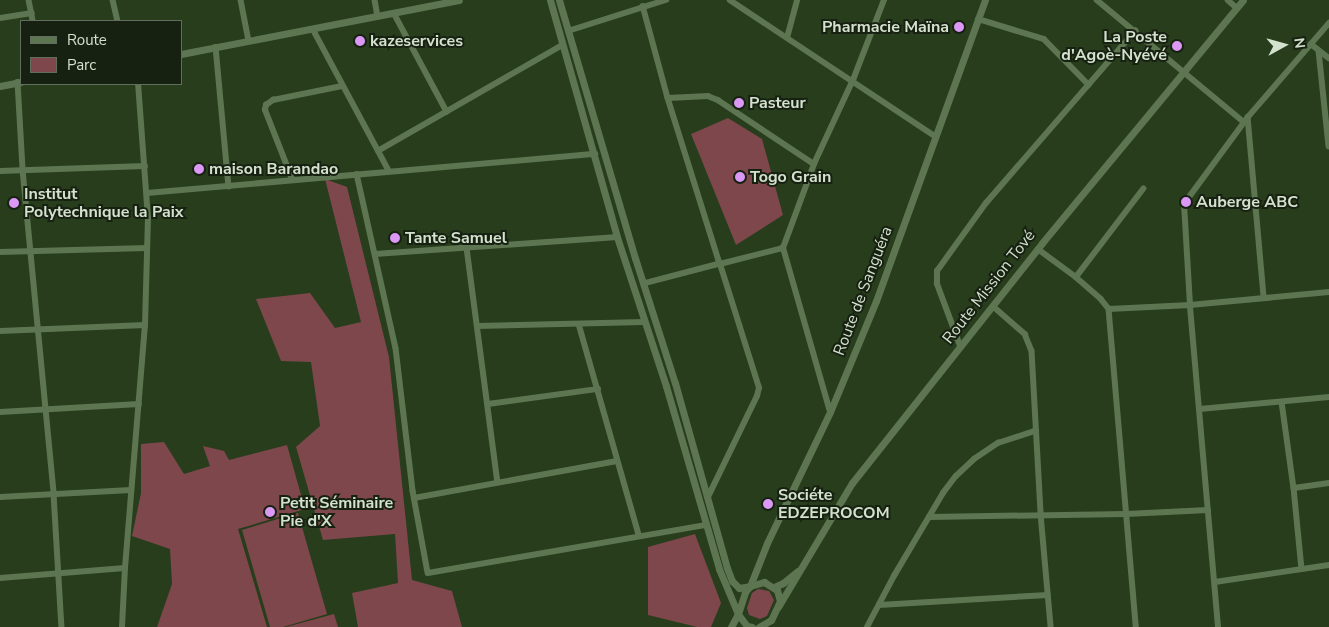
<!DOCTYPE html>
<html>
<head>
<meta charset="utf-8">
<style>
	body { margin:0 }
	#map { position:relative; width:1329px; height:627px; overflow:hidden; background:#273d1c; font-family:"Nunito Sans",sans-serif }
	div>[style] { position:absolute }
	.green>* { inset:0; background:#7e474b }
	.minor>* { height:5.5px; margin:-2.75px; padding:0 2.75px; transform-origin:2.75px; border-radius:2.75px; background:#5d7551 }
	.tertiary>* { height:7px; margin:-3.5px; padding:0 3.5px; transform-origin:3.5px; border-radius:3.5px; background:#5d7551 }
	.dots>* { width:14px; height:14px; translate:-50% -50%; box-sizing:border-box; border:2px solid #172112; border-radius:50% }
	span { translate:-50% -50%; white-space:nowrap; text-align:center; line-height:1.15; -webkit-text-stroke:4px #172112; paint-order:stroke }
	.poi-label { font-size:16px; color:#d3e1cd; font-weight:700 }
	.right { translate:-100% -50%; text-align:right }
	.left { translate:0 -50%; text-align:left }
	.street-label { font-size:16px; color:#d3e1cd }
	.legend { position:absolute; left:20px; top:20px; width:162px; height:65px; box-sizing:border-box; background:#172112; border:1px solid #626e5d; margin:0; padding:6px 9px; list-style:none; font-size:15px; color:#d3e1cd }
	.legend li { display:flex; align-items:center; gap:10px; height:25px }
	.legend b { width:25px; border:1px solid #626e5d }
	.north { position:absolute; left:1259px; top:20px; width:50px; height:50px; -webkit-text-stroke:4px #172112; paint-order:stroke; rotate:83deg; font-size:14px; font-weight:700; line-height:20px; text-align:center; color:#d3e1cd }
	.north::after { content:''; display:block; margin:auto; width:18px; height:22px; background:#d3e1cd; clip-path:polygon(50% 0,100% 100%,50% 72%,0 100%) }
</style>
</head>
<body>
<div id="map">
	<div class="green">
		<i style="clip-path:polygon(728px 118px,762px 139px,783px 215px,736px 245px,691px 134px)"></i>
		<i style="clip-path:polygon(325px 179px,347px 187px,389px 357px,412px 580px,452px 591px,462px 627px,358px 627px,352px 593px,398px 583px,395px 534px,323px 540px,296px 447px,320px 426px,311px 362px,281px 361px,256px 299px,310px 293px,335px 328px,361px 322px)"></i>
		<i style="clip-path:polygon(164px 442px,184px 474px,210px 466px,203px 446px,224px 451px,229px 460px,287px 445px,305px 509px,238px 529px,267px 627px,157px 627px,172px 584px,170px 549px,132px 536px,141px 493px,141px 444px)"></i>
		<i style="clip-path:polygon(298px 513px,327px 614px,283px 627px,270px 627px,242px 530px)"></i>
		<i style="clip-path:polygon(695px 534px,721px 603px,711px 627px,697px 627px,648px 615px,648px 547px)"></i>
		<i style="clip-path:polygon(758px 589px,769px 591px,774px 600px,767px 616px,760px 619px,749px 615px,747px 608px,752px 593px)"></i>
		<i style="clip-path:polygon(334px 614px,338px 627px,286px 627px)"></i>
	</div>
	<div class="minor">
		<i style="left:29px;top:0;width:21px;rotate:79deg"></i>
		<i style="left:113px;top:0;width:22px;rotate:77deg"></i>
		<i style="left:241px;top:0;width:42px;rotate:79deg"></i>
		<i style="left:375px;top:0;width:17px;rotate:80deg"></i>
		<i style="left:730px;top:0;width:246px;rotate:33.6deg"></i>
		<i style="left:1097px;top:0;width:191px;rotate:39.7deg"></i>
		<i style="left:1228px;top:0;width:12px;rotate:42deg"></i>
		<i style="left:643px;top:6px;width:95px;rotate:74.8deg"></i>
		<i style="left:668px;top:98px;width:174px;rotate:72.6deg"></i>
		<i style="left:720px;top:264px;width:79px;rotate:165.3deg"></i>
		<i style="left:394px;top:13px;width:112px;rotate:61.8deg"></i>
		<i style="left:0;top:18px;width:32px;rotate:-9deg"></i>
		<i style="left:978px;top:19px;width:69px;rotate:16.9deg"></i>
		<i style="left:1044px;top:39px;width:64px;rotate:45.6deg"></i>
		<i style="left:313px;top:29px;width:161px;rotate:61.8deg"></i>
		<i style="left:568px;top:31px;width:103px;rotate:-17.6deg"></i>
		<i style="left:787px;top:38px;width:39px;rotate:-75deg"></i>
		<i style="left:1311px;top:44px;width:23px;rotate:38deg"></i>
		<i style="left:216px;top:47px;width:140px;rotate:84.7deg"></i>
		<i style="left:1319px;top:51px;width:96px;rotate:84deg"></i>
		<i style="left:18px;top:82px;width:88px;rotate:86.7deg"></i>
		<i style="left:23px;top:170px;width:325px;rotate:84.5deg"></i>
		<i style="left:54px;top:494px;width:133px;rotate:86.6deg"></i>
		<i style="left:668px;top:98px;width:40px;rotate:-2.9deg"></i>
		<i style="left:708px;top:96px;width:11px;rotate:22deg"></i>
		<i style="left:718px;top:100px;width:115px;rotate:33.7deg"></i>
		<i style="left:1248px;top:117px;width:181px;rotate:84.9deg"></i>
		<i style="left:378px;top:151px;width:212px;rotate:-29.9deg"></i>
		<i style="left:0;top:171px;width:145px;rotate:-2deg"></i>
		<i style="left:357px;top:174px;width:178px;rotate:77.4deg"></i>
		<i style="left:396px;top:348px;width:144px;rotate:83.2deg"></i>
		<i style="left:413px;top:491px;width:83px;rotate:79.6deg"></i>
		<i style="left:428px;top:573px;width:282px;rotate:-9.8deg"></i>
		<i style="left:292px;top:179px;width:74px;rotate:-111.4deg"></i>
		<i style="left:265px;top:110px;width:5px;rotate:-79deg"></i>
		<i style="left:266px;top:105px;width:9px;rotate:-36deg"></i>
		<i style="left:273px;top:100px;width:70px;rotate:-11.5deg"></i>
		<i style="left:147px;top:193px;width:450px;rotate:-5deg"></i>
		<i style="left:467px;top:248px;width:236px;rotate:82.5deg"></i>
		<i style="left:1038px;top:249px;width:47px;rotate:36.4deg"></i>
		<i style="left:1076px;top:277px;width:33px;rotate:41deg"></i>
		<i style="left:1101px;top:299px;width:13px;rotate:51deg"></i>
		<i style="left:1109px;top:309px;width:319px;rotate:85.1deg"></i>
		<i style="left:0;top:252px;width:147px;rotate:-1.6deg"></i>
		<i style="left:375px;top:254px;width:243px;rotate:-4deg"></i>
		<i style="left:1076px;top:277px;width:111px;rotate:-52.7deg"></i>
		<i style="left:993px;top:306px;width:43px;rotate:41.2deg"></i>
		<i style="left:1025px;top:334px;width:18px;rotate:68deg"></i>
		<i style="left:1032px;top:351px;width:163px;rotate:86.8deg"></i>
		<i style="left:1041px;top:514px;width:113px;rotate:84.9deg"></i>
		<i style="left:1109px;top:309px;width:81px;rotate:-2.8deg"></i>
		<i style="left:1190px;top:305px;width:140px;rotate:-5.3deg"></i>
		<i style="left:579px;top:324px;width:219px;rotate:74.1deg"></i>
		<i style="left:477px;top:326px;width:167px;rotate:-1.4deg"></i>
		<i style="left:0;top:331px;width:145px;rotate:-2.4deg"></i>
		<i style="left:960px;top:346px;width:66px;rotate:-110.4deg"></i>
		<i style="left:937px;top:284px;width:13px;rotate:-90deg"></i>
		<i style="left:937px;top:271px;width:84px;rotate:-54.2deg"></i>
		<i style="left:986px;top:203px;width:228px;rotate:-49.1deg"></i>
		<i style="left:1282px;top:402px;width:87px;rotate:82.1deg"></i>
		<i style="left:1294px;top:488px;width:81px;rotate:84.4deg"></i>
		<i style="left:488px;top:404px;width:111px;rotate:-7.8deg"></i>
		<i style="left:1200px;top:409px;width:130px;rotate:-5.3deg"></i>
		<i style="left:0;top:412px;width:139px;rotate:-3.3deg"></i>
		<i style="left:830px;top:412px;width:171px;rotate:-106deg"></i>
		<i style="left:783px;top:248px;width:90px;rotate:-69.7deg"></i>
		<i style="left:814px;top:164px;width:93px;rotate:-65.1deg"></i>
		<i style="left:853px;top:80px;width:86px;rotate:-68.8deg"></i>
		<i style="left:1294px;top:488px;width:35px;rotate:-8deg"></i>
		<i style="left:0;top:497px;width:131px;rotate:-3.1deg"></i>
		<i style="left:708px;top:497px;width:112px;rotate:-64.1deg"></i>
		<i style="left:757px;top:396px;width:8px;rotate:-76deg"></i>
		<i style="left:759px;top:388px;width:130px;rotate:-107.5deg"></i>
		<i style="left:720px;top:264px;width:65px;rotate:-14.3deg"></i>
		<i style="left:414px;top:498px;width:206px;rotate:-10.3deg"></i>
		<i style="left:929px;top:517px;width:197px;rotate:-0.9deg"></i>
		<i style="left:1126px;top:514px;width:82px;rotate:-2.8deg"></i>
		<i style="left:0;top:578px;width:125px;rotate:-4.6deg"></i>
		<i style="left:125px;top:568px;width:244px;rotate:-85.3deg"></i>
		<i style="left:145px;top:325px;width:106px;rotate:-88.4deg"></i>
		<i style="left:148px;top:219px;width:135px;rotate:-94.2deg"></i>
		<i style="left:1215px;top:582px;width:115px;rotate:-8.5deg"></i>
		<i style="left:879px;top:605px;width:169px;rotate:-3.4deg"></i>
		<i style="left:122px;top:627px;width:59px;rotate:-87.1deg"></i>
		<i style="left:867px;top:627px;width:58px;rotate:-62.1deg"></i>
		<i style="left:894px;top:576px;width:96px;rotate:-59.4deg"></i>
		<i style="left:943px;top:493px;width:21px;rotate:-53deg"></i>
		<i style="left:956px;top:476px;width:25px;rotate:-43deg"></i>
		<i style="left:974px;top:459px;width:29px;rotate:-34deg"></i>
		<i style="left:998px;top:443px;width:40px;rotate:-18deg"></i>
		<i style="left:1218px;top:627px;width:323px;rotate:-95deg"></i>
		<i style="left:1190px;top:305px;width:101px;rotate:-93.4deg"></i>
		<i style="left:1184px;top:204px;width:108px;rotate:-53.7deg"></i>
		<i style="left:1248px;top:117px;width:124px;rotate:-49.2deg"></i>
	</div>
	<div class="tertiary">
		<i style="left:550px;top:0;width:246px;rotate:74.2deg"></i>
		<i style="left:617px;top:237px;width:157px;rotate:71.8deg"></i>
		<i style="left:666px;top:386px;width:191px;rotate:73.8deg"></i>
		<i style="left:719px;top:569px;width:49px;rotate:67.1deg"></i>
		<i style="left:559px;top:0;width:269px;rotate:73.6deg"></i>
		<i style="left:635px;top:258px;width:131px;rotate:72.3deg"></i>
		<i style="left:675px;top:383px;width:192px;rotate:74.3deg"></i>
		<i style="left:727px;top:568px;width:14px;rotate:69deg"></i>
		<i style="left:732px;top:581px;width:10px;rotate:45deg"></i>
		<i style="left:739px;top:588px;width:11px;rotate:-10deg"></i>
		<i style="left:181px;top:54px;width:283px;rotate:-11deg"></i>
		<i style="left:0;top:86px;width:21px;rotate:-11deg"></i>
		<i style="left:750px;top:586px;width:46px;rotate:-68.4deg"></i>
		<i style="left:767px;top:543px;width:145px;rotate:-64.3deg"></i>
		<i style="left:830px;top:412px;width:120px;rotate:-67.5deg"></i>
		<i style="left:876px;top:301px;width:320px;rotate:-70.1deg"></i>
		<i style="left:774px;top:587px;width:10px;rotate:-24deg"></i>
		<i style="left:783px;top:583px;width:19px;rotate:-39deg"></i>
		<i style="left:778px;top:607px;width:144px;rotate:-59.2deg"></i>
		<i style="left:852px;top:483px;width:306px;rotate:-51.6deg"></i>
		<i style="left:1042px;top:243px;width:315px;rotate:-50.4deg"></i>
		<i style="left:731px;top:627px;width:15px;rotate:-62deg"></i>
		<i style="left:752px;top:627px;width:5px;rotate:-169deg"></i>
		<i style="left:747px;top:626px;width:15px;rotate:-127deg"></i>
		<i style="left:738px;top:614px;width:23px;rotate:-72deg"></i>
		<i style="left:745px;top:592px;width:8px;rotate:-50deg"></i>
		<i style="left:750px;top:586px;width:15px;rotate:-16deg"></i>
		<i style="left:764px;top:582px;width:15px;rotate:32deg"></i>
		<i style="left:777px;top:590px;width:11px;rotate:75deg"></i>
		<i style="left:780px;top:601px;width:21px;rotate:115deg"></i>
		<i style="left:771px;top:620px;width:14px;rotate:150deg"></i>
	</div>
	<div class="dots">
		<i style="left:959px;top:27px;background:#db99f5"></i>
		<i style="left:360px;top:41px;background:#db99f5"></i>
		<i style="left:1177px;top:46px;background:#db99f5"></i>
		<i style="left:739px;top:103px;background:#db99f5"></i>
		<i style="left:199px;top:169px;background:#db99f5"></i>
		<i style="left:740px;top:177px;background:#db99f5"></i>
		<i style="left:1186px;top:202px;background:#db99f5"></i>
		<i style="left:14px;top:203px;background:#db99f5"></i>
		<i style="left:395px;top:238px;background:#db99f5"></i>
		<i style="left:768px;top:504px;background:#db99f5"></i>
		<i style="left:270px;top:512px;background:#db99f5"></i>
	</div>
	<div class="poi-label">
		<span class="right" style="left:949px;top:27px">Pharmacie Maïna</span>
		<span class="right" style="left:1167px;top:46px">La Poste<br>d'Agoè-Nyévé</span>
		<span class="left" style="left:370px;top:41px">kazeservices</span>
		<span class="left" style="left:749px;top:103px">Pasteur</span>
		<span class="left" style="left:209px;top:169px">maison Barandao</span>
		<span class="left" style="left:750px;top:177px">Togo Grain</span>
		<span class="left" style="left:24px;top:203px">Institut<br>Polytechnique la Paix</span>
		<span class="left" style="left:1196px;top:202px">Auberge ABC</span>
		<span class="left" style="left:405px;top:238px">Tante Samuel</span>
		<span class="left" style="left:778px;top:504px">Sociéte<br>EDZEPROCOM</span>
		<span class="left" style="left:280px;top:512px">Petit Séminaire<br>Pie d'X</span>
	</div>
	<div class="street-label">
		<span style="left:989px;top:287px;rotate:-52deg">Route Mission Tové</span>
		<span style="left:863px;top:291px;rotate:-69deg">Route de Sanguéra</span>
	</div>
	<ul class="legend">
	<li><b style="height:6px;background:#5d7551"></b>Route</li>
	<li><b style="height:14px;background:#7e474b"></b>Parc</li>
	</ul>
	<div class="north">N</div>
</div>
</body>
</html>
